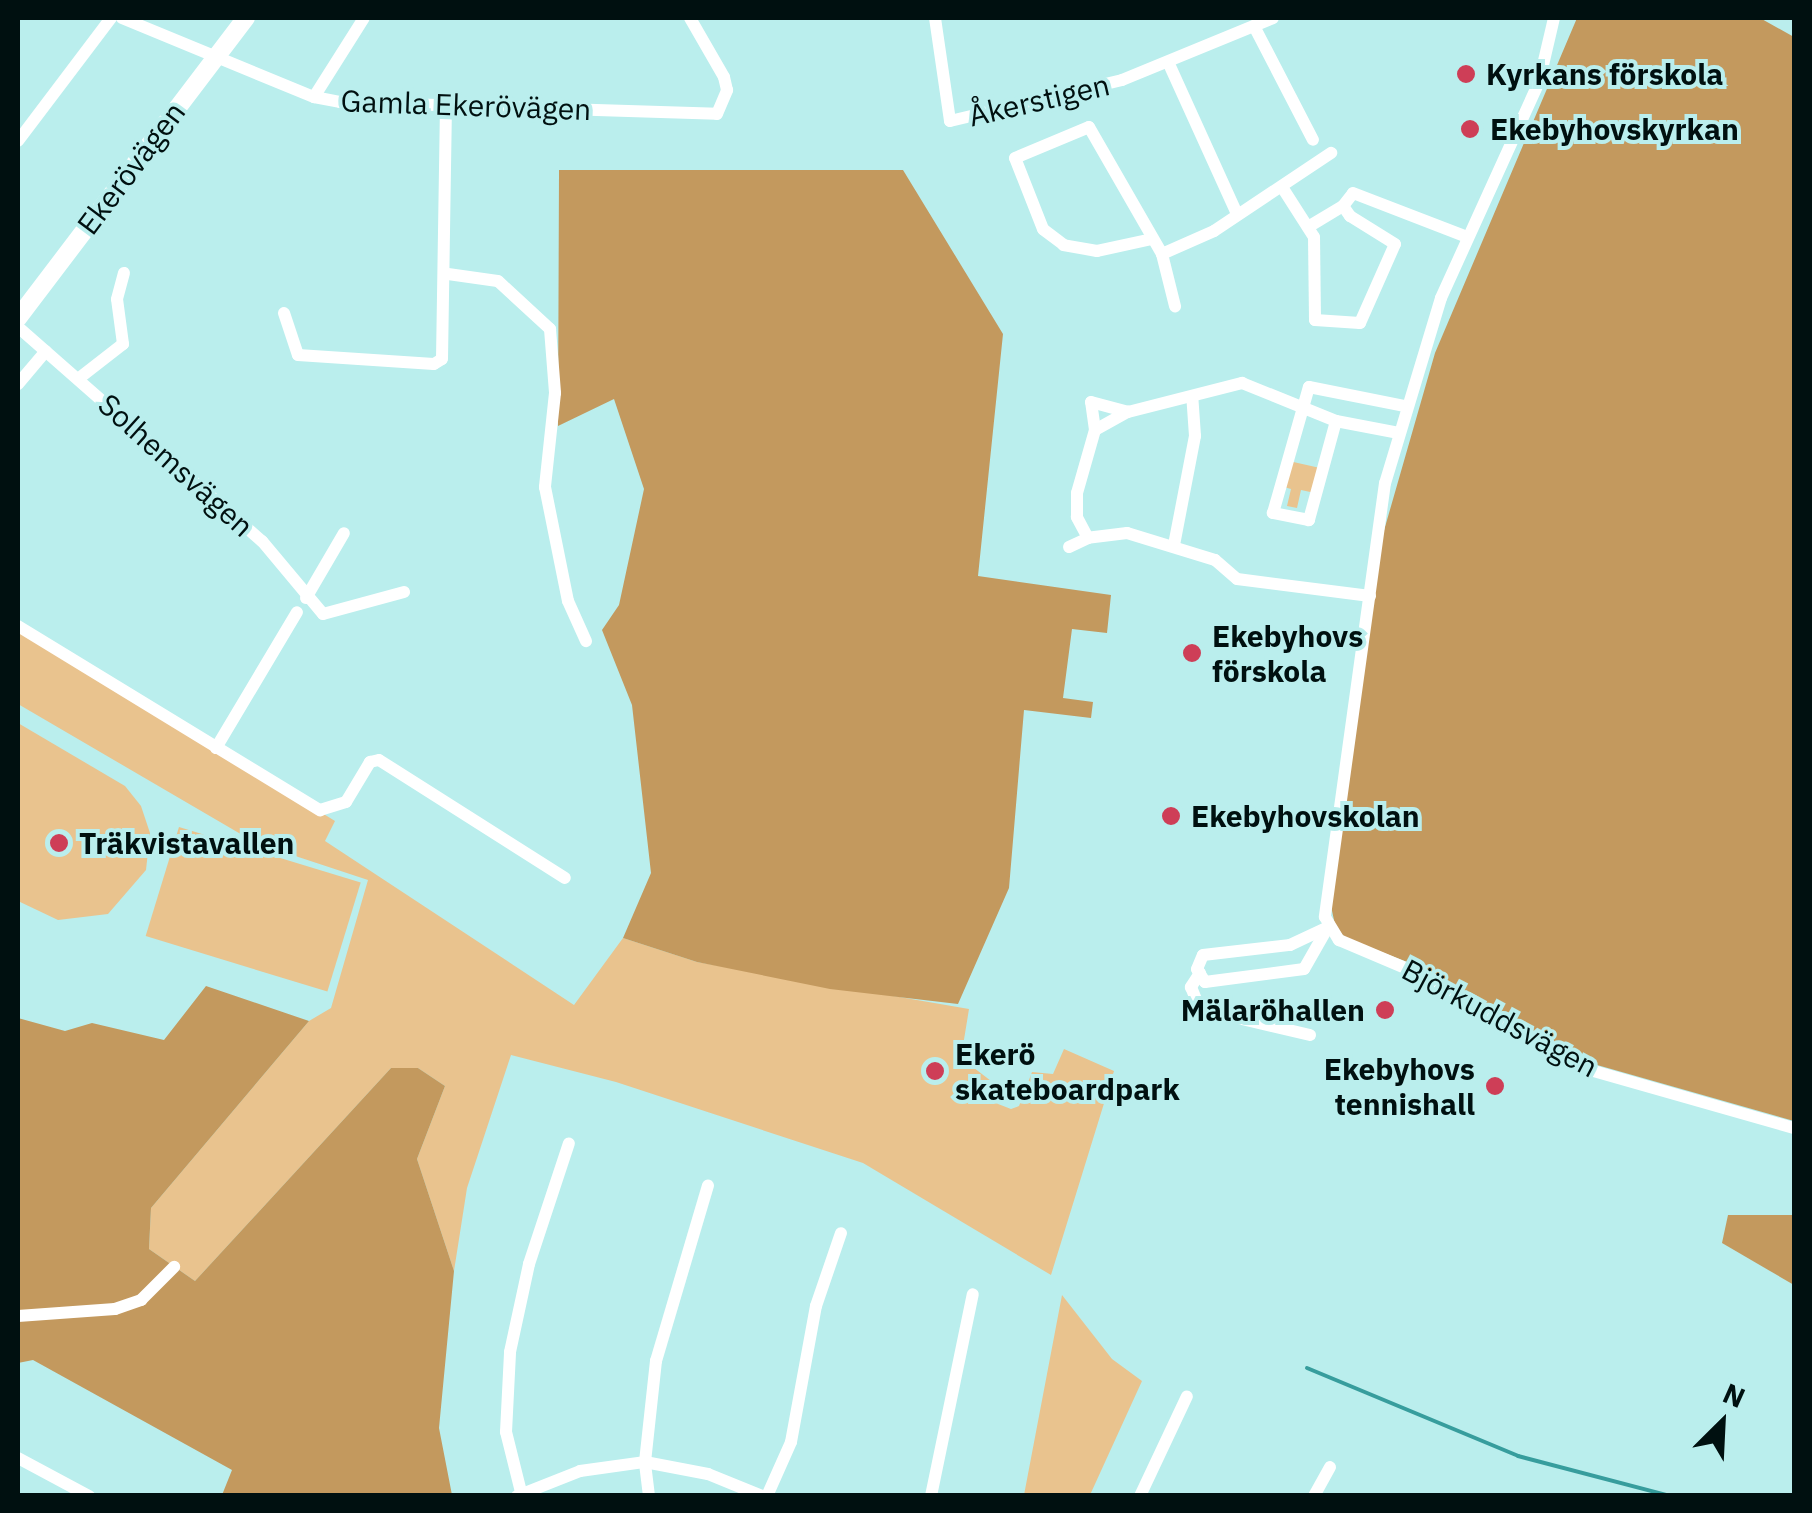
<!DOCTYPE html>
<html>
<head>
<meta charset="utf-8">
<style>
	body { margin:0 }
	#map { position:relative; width:1812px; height:1513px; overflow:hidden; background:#baeeed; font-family:"IBM Plex Sans",sans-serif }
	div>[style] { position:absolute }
	.green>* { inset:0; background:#e9c38e; transform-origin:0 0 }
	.forest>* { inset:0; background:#c3995e }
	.stream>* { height:4px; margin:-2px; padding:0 2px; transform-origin:2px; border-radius:2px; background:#379d9d }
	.street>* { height:12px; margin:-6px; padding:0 6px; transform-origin:6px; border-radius:6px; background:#fff }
	.secondary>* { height:18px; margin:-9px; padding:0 9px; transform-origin:9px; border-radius:9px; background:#fff }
	.dots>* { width:28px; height:28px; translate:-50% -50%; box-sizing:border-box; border:5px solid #baeeed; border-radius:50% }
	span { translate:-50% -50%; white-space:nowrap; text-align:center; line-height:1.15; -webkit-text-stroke:8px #baeeed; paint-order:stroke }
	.poi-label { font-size:30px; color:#001010; font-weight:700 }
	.left { translate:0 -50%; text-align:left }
	.right { translate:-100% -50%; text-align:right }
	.street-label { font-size:30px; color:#001010 }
	.frame { position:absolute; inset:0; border:20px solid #001010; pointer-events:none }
	.north { position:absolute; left:1672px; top:1373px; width:100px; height:100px; -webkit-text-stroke:8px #baeeed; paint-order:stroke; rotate:24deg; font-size:28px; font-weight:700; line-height:40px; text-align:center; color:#001010 }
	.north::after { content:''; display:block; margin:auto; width:35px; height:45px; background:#001010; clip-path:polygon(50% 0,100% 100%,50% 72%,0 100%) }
</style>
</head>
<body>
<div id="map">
	<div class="green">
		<i style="clip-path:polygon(1289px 461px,1320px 468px,1315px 493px,1301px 490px,1297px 508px,1287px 506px,1291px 489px,1284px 487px)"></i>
		<i style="clip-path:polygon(18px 626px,335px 821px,325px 841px,574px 1005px,623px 938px,697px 962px,969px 1009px,961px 1058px,995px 1084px,993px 1102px,1011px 1109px,1019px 1106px,1032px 1072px,1053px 1074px,1064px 1049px,1114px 1071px,1051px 1275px,863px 1163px,616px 1082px,511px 1055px,467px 1188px,454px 1271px,417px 1159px,445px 1086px,418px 1068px,391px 1068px,195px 1281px,149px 1249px,151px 1208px,309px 1021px,331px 1008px,368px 880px,256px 843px,18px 704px)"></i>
		<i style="clip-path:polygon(18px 723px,125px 786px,141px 806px,150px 833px,146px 870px,108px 914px,58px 920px,18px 901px)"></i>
		<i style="left:179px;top:827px;width:190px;height:114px;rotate:17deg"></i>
		<i style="clip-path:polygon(1062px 1295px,1112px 1359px,1142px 1381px,1090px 1495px,1024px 1495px)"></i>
	</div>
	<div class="forest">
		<i style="clip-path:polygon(1577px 18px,1760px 18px,1794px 37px,1794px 1121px,1583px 1061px,1428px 970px,1345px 938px,1335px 925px,1331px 906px,1383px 534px,1435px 353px)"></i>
		<i style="clip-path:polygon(559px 170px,903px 170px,1003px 334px,978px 576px,1111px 595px,1107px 633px,1072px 629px,1063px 698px,1093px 702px,1091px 718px,1024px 710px,1009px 888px,958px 1004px,830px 989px,697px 962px,623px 938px,651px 873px,632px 705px,602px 630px,619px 605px,644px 489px,614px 399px,558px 426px)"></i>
		<i style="clip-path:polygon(206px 986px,309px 1021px,151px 1208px,149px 1249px,195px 1281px,391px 1068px,418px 1068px,445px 1086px,417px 1159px,454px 1271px,439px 1428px,452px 1495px,222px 1495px,232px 1470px,33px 1360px,18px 1363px,18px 1018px,65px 1031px,92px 1023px,164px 1040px)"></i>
		<i style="clip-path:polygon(1728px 1215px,1794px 1215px,1794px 1285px,1722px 1243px)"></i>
	</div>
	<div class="stream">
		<i style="left:1307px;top:1368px;width:229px;rotate:22.6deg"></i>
		<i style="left:1518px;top:1456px;width:158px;rotate:14.7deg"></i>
	</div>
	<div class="street">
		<i style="left:122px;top:18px;width:208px;rotate:22.4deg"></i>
		<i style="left:314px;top:97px;width:26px;rotate:11deg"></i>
		<i style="left:340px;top:102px;width:377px;rotate:1.8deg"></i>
		<i style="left:717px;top:114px;width:26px;rotate:-67deg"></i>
		<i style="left:727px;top:90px;width:13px;rotate:-103deg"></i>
		<i style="left:724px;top:77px;width:68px;rotate:-120deg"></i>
		<i style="left:935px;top:18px;width:104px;rotate:81.7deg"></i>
		<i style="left:950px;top:121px;width:177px;rotate:-13.4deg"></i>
		<i style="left:1122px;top:80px;width:163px;rotate:-22.3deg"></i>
		<i style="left:1554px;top:18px;width:66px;rotate:103.2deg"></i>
		<i style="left:1539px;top:82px;width:237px;rotate:114.4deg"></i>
		<i style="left:1441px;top:298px;width:193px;rotate:106.8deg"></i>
		<i style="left:1385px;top:483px;width:438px;rotate:97.9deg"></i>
		<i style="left:1325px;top:917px;width:27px;rotate:59deg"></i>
		<i style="left:1339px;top:940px;width:105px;rotate:22.9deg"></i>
		<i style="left:1436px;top:981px;width:171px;rotate:30.6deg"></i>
		<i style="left:1583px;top:1068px;width:219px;rotate:15.9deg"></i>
		<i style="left:1254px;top:26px;width:128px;rotate:62.6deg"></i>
		<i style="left:1169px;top:64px;width:165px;rotate:65.6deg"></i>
		<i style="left:314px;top:97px;width:93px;rotate:-57.7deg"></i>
		<i style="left:18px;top:141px;width:154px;rotate:-52.9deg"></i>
		<i style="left:1282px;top:187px;width:59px;rotate:57.4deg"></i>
		<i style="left:1314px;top:237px;width:83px;rotate:89.3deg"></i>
		<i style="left:1315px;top:320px;width:45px;rotate:3.8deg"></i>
		<i style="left:1360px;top:323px;width:86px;rotate:-66.1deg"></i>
		<i style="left:1395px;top:244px;width:53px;rotate:-148.1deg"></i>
		<i style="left:1350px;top:216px;width:12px;rotate:-125deg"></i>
		<i style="left:1343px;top:206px;width:16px;rotate:-52deg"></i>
		<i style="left:1353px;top:193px;width:122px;rotate:21.1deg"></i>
		<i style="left:1308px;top:227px;width:41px;rotate:-31deg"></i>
		<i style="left:1152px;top:239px;width:56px;rotate:167.7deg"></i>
		<i style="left:1097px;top:251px;width:34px;rotate:-170deg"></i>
		<i style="left:1064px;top:245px;width:26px;rotate:-143deg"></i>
		<i style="left:1043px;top:229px;width:76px;rotate:-111.5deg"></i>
		<i style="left:1015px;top:158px;width:80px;rotate:-22.7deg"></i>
		<i style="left:1089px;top:127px;width:146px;rotate:60.1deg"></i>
		<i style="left:1162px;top:254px;width:57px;rotate:-23.9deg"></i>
		<i style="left:1214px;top:231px;width:141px;rotate:-33.7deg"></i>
		<i style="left:1162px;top:254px;width:54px;rotate:76deg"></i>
		<i style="left:448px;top:274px;width:50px;rotate:8deg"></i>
		<i style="left:498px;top:281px;width:71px;rotate:42.7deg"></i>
		<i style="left:550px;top:329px;width:64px;rotate:85.5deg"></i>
		<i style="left:555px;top:393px;width:95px;rotate:96.1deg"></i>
		<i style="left:545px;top:487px;width:116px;rotate:78.6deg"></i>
		<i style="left:568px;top:601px;width:44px;rotate:65.8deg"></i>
		<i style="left:284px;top:313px;width:44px;rotate:71.6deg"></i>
		<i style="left:298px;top:355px;width:136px;rotate:3.8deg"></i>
		<i style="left:434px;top:364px;width:9px;rotate:-32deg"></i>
		<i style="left:442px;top:359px;width:254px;rotate:-89.1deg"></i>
		<i style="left:18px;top:327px;width:325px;rotate:41.3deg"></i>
		<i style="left:262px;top:541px;width:95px;rotate:50.1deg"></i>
		<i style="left:323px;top:614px;width:84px;rotate:-15.2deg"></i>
		<i style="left:78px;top:379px;width:57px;rotate:-37.9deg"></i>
		<i style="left:123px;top:344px;width:45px;rotate:-97.6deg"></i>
		<i style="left:117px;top:299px;width:27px;rotate:-75deg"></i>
		<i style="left:18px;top:384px;width:43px;rotate:-49.7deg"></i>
		<i style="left:1336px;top:421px;width:103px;rotate:105.3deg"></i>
		<i style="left:1309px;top:520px;width:37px;rotate:-169deg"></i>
		<i style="left:1273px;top:513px;width:131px;rotate:-74.1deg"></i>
		<i style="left:1309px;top:387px;width:98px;rotate:11.2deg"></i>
		<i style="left:1095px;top:430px;width:28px;rotate:-98deg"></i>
		<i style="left:1091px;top:402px;width:38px;rotate:15deg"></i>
		<i style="left:1174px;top:545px;width:111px;rotate:-79.1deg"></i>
		<i style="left:1195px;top:436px;width:39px;rotate:-94deg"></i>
		<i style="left:1069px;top:547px;width:21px;rotate:-25deg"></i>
		<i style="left:1370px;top:596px;width:134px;rotate:-172.7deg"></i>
		<i style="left:1237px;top:579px;width:29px;rotate:-139deg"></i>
		<i style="left:1215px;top:560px;width:92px;rotate:-162.9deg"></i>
		<i style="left:1127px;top:533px;width:39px;rotate:173deg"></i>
		<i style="left:1088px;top:538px;width:24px;rotate:-118deg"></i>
		<i style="left:1077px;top:517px;width:24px;rotate:-90deg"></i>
		<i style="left:1077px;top:493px;width:66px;rotate:-74.1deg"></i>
		<i style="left:1095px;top:430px;width:38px;rotate:-29deg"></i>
		<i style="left:1128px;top:412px;width:118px;rotate:-14.3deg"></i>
		<i style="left:1242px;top:383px;width:101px;rotate:22deg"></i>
		<i style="left:1336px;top:421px;width:64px;rotate:10.8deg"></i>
		<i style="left:306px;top:598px;width:75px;rotate:-59.7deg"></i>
		<i style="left:18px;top:626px;width:354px;rotate:31.4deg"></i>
		<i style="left:320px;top:810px;width:27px;rotate:-17deg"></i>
		<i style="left:346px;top:802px;width:47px;rotate:-59deg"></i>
		<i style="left:370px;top:762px;width:9px;rotate:-13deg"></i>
		<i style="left:379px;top:760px;width:220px;rotate:32.4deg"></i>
		<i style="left:216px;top:748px;width:158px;rotate:-59.2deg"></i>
		<i style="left:1328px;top:927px;width:48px;rotate:119.7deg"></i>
		<i style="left:1304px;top:969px;width:100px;rotate:172.5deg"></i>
		<i style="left:1205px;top:982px;width:15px;rotate:-122deg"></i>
		<i style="left:1197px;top:969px;width:15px;rotate:-67deg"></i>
		<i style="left:1203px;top:955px;width:88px;rotate:-6.6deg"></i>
		<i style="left:1290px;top:945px;width:42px;rotate:-25.3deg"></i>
		<i style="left:1200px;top:973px;width:17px;rotate:123deg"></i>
		<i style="left:1191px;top:987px;width:24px;rotate:68deg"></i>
		<i style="left:1200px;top:1009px;width:113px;rotate:13.3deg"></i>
		<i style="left:18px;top:1316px;width:97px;rotate:-4.1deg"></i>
		<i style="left:115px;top:1309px;width:28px;rotate:-19deg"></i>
		<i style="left:141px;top:1300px;width:47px;rotate:-45deg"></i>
		<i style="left:18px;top:1458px;width:81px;rotate:28.2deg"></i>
		<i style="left:517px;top:1496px;width:68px;rotate:-21.6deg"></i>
		<i style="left:580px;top:1471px;width:66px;rotate:-7.9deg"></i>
		<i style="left:645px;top:1462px;width:64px;rotate:10.8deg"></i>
		<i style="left:708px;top:1474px;width:58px;rotate:22.2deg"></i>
		<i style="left:522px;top:1496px;width:66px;rotate:-104deg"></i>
		<i style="left:506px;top:1432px;width:80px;rotate:-87.1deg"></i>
		<i style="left:510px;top:1352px;width:90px;rotate:-77.8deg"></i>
		<i style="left:529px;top:1264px;width:127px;rotate:-71.7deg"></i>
		<i style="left:649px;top:1496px;width:34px;rotate:-97deg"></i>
		<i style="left:645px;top:1462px;width:102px;rotate:-83.8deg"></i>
		<i style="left:656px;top:1361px;width:183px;rotate:-73.5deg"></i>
		<i style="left:767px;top:1496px;width:59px;rotate:-66deg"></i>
		<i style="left:791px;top:1442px;width:138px;rotate:-79.6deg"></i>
		<i style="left:816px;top:1306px;width:77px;rotate:-71.1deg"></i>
		<i style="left:931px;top:1496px;width:206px;rotate:-78.3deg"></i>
		<i style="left:1140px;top:1496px;width:110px;rotate:-64.8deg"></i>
		<i style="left:1314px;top:1496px;width:33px;rotate:-61deg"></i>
	</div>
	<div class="secondary">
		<i style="left:18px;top:318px;width:377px;rotate:-52.8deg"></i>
	</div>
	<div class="dots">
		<i style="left:1466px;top:74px;background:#ce3e57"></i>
		<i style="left:1470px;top:129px;background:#ce3e57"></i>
		<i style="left:1192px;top:653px;background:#ce3e57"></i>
		<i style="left:1171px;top:816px;background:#ce3e57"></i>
		<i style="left:59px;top:843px;background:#ce3e57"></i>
		<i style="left:1385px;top:1010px;background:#ce3e57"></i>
		<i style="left:935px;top:1071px;background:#ce3e57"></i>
		<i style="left:1495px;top:1086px;background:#ce3e57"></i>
	</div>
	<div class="poi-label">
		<span class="left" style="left:1486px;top:74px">Kyrkans förskola</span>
		<span class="left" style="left:1490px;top:129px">Ekebyhovskyrkan</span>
		<span class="left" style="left:1212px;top:653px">Ekebyhovs<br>förskola</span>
		<span class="left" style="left:1191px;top:816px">Ekebyhovskolan</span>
		<span class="left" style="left:79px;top:843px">Träkvistavallen</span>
		<span class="right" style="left:1365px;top:1010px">Mälaröhallen</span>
		<span class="left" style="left:955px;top:1071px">Ekerö<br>skateboardpark</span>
		<span class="right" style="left:1475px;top:1086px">Ekebyhovs<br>tennishall</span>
	</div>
	<div class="street-label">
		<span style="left:1039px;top:100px;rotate:-13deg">Åkerstigen</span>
		<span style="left:466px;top:105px;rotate:2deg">Gamla Ekerövägen</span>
		<span style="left:131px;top:168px;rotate:-53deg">Ekerövägen</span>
		<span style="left:176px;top:465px;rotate:42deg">Solhemsvägen</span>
		<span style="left:1500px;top:1018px;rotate:28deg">Björkuddsvägen</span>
	</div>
	<div class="frame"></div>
	<div class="north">N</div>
</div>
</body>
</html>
